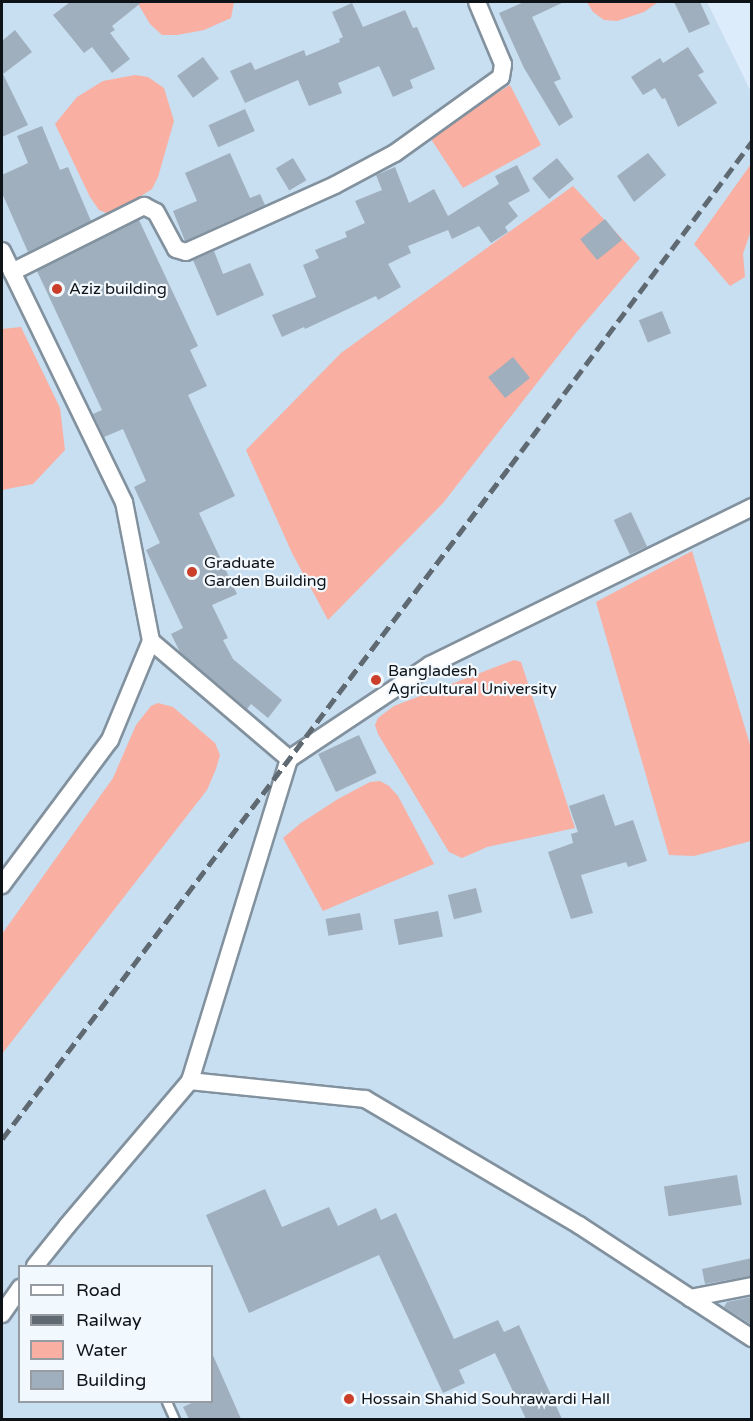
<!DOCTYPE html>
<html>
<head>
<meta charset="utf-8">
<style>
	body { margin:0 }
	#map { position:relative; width:753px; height:1421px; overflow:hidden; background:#dcecfb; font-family:"Varela Round",sans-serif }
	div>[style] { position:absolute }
	.built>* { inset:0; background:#c8def1 }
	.water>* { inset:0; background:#f9afa1 }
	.building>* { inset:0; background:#a0afbd; transform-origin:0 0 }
	.roads { filter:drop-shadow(2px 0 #82919e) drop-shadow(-2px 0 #82919e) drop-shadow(0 2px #82919e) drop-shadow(0 -2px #82919e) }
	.lane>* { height:8px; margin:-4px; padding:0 4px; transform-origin:4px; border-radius:4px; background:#fff }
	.street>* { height:16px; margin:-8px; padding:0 8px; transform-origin:8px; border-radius:8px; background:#fff }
	.rail>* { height:4.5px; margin-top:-2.25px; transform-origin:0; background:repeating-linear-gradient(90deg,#5f6972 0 12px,transparent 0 18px) }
	.dots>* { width:16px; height:16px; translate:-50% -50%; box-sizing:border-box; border:3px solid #f1f8fe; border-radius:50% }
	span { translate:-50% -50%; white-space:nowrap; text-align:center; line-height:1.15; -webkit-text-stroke:4.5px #f1f8fe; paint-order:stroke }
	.poi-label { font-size:16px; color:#0e1318 }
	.left { translate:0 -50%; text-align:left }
	.frame { position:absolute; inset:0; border:3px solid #0e1318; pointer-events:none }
	.legend { position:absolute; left:18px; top:1265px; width:195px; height:138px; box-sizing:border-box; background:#f1f8fe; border:2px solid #969ca2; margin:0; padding:8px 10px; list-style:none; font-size:18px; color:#0e1318 }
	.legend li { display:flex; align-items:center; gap:12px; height:30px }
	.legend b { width:30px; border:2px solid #969ca2 }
</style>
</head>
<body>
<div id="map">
	<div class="built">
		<i style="clip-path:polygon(evenodd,2px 2px,707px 2px,752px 94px,751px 1419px,2px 1420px,2px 2px,20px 1266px,212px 1266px,212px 1402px,20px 1402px,20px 1266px)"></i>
	</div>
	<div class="water">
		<i style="clip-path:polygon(137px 2px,234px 2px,231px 18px,204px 30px,177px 35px,162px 35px,150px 24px)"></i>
		<i style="clip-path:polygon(587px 2px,658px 2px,644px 12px,617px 21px,604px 20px,593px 12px)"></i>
		<i style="clip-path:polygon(135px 75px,148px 77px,164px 88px,174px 121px,158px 177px,152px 189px,111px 215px,99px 210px,90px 197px,55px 124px,77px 97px,103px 81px)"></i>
		<i style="clip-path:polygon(510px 85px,541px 145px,463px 188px,429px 136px)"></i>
		<i style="clip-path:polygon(751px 164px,751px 230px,743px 254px,745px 277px,730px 286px,694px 244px)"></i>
		<i style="clip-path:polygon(573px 186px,640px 258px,576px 333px,443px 503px,328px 620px,292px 553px,246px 450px,341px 353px)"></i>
		<i style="clip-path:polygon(21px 327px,60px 408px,65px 450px,33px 484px,2px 490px,2px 329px)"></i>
		<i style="clip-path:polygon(692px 551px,751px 748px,751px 841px,694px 856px,669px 855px,596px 602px)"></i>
		<i style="clip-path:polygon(514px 660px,521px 662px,575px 828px,487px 847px,462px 858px,449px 852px,378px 734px,375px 725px,378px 718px,394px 706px)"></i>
		<i style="clip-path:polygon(158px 703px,173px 707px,215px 743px,220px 755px,216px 769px,207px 790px,2px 1054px,2px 934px,113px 778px,136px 725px,151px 706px)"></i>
		<i style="clip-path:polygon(380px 781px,389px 786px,398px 796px,434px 864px,323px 911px,283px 838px,301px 823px,338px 799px,370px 782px)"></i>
	</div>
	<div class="building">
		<i style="clip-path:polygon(70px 2px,142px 2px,112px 26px,115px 30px,110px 33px,130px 59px,112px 73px,92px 47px,84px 53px,53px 15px)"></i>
		<i style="clip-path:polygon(524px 2px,564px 2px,532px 17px,561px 79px,554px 82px,573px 117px,559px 126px,524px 68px,499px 13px)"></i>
		<i style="clip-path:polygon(674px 2px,700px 2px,710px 24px,689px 33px)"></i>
		<i style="clip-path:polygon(352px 3px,363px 27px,405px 10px,413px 28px,417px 27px,435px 69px,410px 80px,413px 88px,393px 97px,379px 66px,338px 83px,342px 93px,309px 106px,298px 80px,245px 103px,230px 71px,251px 62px,255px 70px,304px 50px,306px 56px,340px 42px,339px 39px,343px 37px,332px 12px)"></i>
		<i style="clip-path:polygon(15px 30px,32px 52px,3px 74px,28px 125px,2px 137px,2px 41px)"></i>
		<i style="clip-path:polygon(688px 47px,704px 72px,698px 75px,717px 103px,678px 127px,665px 98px,662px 99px,655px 88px,643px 95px,631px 77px,660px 58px,663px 63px)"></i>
		<i style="left:203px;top:57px;width:27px;height:32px;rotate:54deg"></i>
		<i style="left:245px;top:109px;width:24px;height:40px;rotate:66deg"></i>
		<i style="clip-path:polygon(42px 126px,60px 170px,68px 167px,91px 221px,28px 252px,2px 193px,2px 175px,28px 163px,17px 136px)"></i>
		<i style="clip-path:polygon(230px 153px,250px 198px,260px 194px,265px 205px,185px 241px,173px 211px,197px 201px,185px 173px)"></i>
		<i style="clip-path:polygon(648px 153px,666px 175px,634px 202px,617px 176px)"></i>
		<i style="left:293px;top:158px;width:26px;height:20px;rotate:59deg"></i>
		<i style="left:557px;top:158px;width:27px;height:32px;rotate:51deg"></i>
		<i style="clip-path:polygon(517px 165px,530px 191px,508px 203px,518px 216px,505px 227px,508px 232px,491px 243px,479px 226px,452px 239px,448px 230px,408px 246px,411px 253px,388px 264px,401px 287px,378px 300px,376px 296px,305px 329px,304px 327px,282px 337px,272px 315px,316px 297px,303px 265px,319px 258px,315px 250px,347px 237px,345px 232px,365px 223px,355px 201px,382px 190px,376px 175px,395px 167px,409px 203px,434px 189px,448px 216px,499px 184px,495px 176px)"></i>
		<i style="left:605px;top:219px;width:27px;height:32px;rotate:51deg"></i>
		<i style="clip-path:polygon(139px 220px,198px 346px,190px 350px,207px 386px,188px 395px,235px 496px,199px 513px,237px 594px,212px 605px,228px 638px,223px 640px,233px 659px,282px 700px,268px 718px,251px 704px,247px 709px,180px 652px,171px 634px,183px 628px,146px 550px,160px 543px,134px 487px,146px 481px,123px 429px,104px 437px,93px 414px,102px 410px,37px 271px)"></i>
		<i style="clip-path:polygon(214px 251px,223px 274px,250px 263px,264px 295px,217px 316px,193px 260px)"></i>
		<i style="left:662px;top:311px;width:24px;height:25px;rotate:68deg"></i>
		<i style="left:513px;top:357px;width:27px;height:32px;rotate:51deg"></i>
		<i style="left:631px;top:512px;width:38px;height:19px;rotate:65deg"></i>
		<i style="left:359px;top:735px;width:42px;height:45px;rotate:65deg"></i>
		<i style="clip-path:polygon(604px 794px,615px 826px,633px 820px,647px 861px,628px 867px,626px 862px,581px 875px,593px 913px,571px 919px,548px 852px,573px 843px,571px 834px,578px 832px,569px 806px)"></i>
		<i style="left:476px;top:888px;width:25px;height:29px;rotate:76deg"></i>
		<i style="left:438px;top:911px;width:26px;height:45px;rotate:79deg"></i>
		<i style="left:360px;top:913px;width:17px;height:35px;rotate:80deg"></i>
		<i style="left:737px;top:1175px;width:30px;height:74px;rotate:81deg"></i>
		<i style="clip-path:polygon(265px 1189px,282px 1227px,329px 1207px,338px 1226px,376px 1208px,381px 1220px,396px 1213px,454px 1339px,498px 1320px,504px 1332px,519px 1325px,562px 1419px,526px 1419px,495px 1353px,459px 1370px,465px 1383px,443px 1393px,379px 1255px,249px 1313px,206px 1215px)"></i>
		<i style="clip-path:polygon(752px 1258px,752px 1276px,705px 1284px,702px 1269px)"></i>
		<i style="clip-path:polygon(752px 1297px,752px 1325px,724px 1307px,727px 1302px)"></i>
		<i style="clip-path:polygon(212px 1353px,241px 1419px,189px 1419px,183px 1407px,196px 1401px,212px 1401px)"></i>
	</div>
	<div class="roads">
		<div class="lane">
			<i style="left:167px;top:1402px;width:20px;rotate:66deg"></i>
		</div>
		<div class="street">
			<i style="left:2px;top:251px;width:279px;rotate:64.1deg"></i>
			<i style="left:124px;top:502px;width:142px;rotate:79deg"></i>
			<i style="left:151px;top:641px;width:107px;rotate:112.5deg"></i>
			<i style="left:110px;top:740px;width:181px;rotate:126.7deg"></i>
			<i style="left:12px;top:272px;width:148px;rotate:-26.6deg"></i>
			<i style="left:144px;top:206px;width:13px;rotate:27deg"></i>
			<i style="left:156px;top:212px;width:42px;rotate:61.6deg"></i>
			<i style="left:176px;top:249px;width:10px;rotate:17deg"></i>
			<i style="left:186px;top:252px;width:163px;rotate:-24.2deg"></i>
			<i style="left:335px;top:185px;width:68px;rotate:-28.1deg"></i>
			<i style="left:395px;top:153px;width:130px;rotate:-35.6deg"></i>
			<i style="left:501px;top:77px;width:13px;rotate:-81deg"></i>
			<i style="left:503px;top:64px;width:67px;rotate:-112.8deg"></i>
			<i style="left:151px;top:641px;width:182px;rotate:40.5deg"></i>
			<i style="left:289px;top:759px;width:337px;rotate:107.1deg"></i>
			<i style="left:289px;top:759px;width:169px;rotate:-33.7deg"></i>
			<i style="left:430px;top:665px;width:359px;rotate:-26.1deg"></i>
			<i style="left:35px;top:1266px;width:51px;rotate:-51.3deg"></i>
			<i style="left:67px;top:1226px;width:190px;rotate:-49.7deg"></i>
			<i style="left:190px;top:1081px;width:176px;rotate:5.9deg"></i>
			<i style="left:365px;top:1099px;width:248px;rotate:30.5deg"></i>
			<i style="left:579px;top:1225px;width:207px;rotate:33.2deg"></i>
			<i style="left:690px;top:1298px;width:63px;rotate:-11deg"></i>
			<i style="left:2px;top:1314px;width:32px;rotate:-55deg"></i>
		</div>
	</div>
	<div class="rail">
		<i style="left:2px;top:1139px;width:843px;rotate:-52.95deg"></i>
		<i style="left:510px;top:466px;width:405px;rotate:-53.3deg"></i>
	</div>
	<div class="dots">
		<i style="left:57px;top:289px;background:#cb3f2a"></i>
		<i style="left:192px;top:572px;background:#cb3f2a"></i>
		<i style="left:376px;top:680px;background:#cb3f2a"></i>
		<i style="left:349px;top:1399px;background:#cb3f2a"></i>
	</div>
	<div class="poi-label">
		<span class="left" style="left:69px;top:289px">Aziz building</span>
		<span class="left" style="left:204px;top:572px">Graduate<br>Garden Building</span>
		<span class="left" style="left:388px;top:680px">Bangladesh<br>Agricultural University</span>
		<span class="left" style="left:361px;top:1399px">Hossain Shahid Souhrawardi Hall</span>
	</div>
	<div class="frame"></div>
	<ul class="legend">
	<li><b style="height:8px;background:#fff"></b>Road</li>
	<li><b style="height:8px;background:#5f6972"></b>Railway</li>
	<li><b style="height:16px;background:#f9afa1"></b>Water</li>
	<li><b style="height:16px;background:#a0afbd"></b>Building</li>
	</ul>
</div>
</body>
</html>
